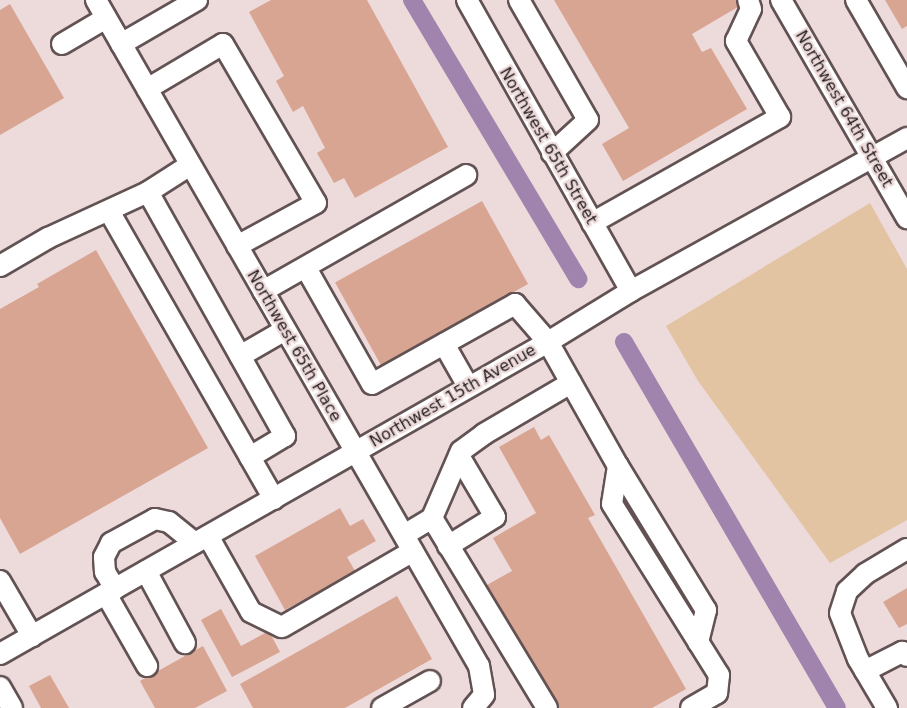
<!DOCTYPE html>
<html>
<head>
<meta charset="utf-8">
<style>
	body { margin:0 }
	#map { position:relative; width:907px; height:708px; overflow:hidden; background:#eddadb; font-family:"DejaVu Sans",sans-serif }
	div>[style] { position:absolute }
	.green>* { inset:0; background:#e2c3a2 }
	.canal>* { height:18px; margin:-9px; padding:0 9px; transform-origin:9px; border-radius:9px; background:#a184ad }
	.building>* { inset:0; background:#d9a593; transform-origin:0 0 }
	.roads { filter:drop-shadow(2px 0 #625253) drop-shadow(-2px 0 #625253) drop-shadow(0 2px #625253) drop-shadow(0 -2px #625253) }
	.minor>* { height:20px; margin:-10px; padding:0 10px; transform-origin:10px; border-radius:10px; background:#fff }
	span { translate:-50% -50%; white-space:nowrap; text-align:center; line-height:1.15; -webkit-text-stroke:4.5px #eddadb; paint-order:stroke }
	.street-label { font-size:16px; color:#251e1f }
</style>
</head>
<body>
<div id="map">
	<div class="green">
		<i style="clip-path:polygon(870px 203px,907px 269px,907px 520px,830px 563px,698px 381px,666px 326px)"></i>
	</div>
	<div class="canal">
		<i style="left:412px;top:0;width:325px;rotate:59.2deg"></i>
		<i style="left:624px;top:342px;width:423px;rotate:59.8deg"></i>
	</div>
	<div class="building">
		<i style="clip-path:polygon(271px 0,367px 0,448px 147px,355px 198px,344px 178px,334px 183px,317px 153px,325px 148px,303px 106px,293px 112px,276px 81px,284px 76px,249px 12px)"></i>
		<i style="clip-path:polygon(554px 0,740px 0,743px 4px,692px 34px,702px 52px,711px 48px,747px 109px,623px 181px,602px 144px,629px 128px)"></i>
		<i style="clip-path:polygon(885px 0,907px 0,907px 26px,902px 29px)"></i>
		<i style="clip-path:polygon(10px 4px,64px 98px,0 135px,0 10px)"></i>
		<i style="left:482px;top:201px;width:95px;height:168px;rotate:61deg"></i>
		<i style="clip-path:polygon(96px 250px,208px 448px,20px 554px,0 518px,0 309px,39px 287px,37px 284px)"></i>
		<i style="clip-path:polygon(534px 427px,541px 440px,549px 435px,595px 515px,588px 518px,686px 689px,652px 708px,557px 708px,487px 585px,512px 571px,493px 538px,536px 513px,499px 447px)"></i>
		<i style="clip-path:polygon(340px 508px,350px 526px,363px 519px,376px 541px,347px 557px,355px 571px,285px 610px,255px 556px)"></i>
		<i style="clip-path:polygon(907px 588px,907px 624px,899px 628px,883px 602px)"></i>
		<i style="clip-path:polygon(397px 596px,432px 659px,345px 708px,253px 708px,240px 684px)"></i>
		<i style="clip-path:polygon(221px 609px,241px 646px,269px 631px,280px 652px,232px 677px,201px 620px)"></i>
		<i style="clip-path:polygon(203px 646px,227px 691px,195px 708px,155px 708px,140px 681px)"></i>
		<i style="clip-path:polygon(50px 675px,69px 708px,41px 708px,29px 686px)"></i>
	</div>
	<div class="roads">
		<div class="minor">
			<i style="left:96px;top:0;width:768px;rotate:60.1deg"></i>
			<i style="left:479px;top:666px;width:29px;rotate:80deg"></i>
			<i style="left:484px;top:695px;width:17px;rotate:130deg"></i>
			<i style="left:467px;top:0;width:334px;rotate:60.6deg"></i>
			<i style="left:519px;top:0;width:138px;rotate:60.1deg"></i>
			<i style="left:588px;top:120px;width:49px;rotate:137.5deg"></i>
			<i style="left:781px;top:0;width:252px;rotate:60deg"></i>
			<i style="left:856px;top:0;width:102px;rotate:59.9deg"></i>
			<i style="left:62px;top:44px;width:51px;rotate:-30.6deg"></i>
			<i style="left:121px;top:44px;width:88px;rotate:-30.1deg"></i>
			<i style="left:147px;top:89px;width:88px;rotate:-30.6deg"></i>
			<i style="left:223px;top:44px;width:184px;rotate:59.7deg"></i>
			<i style="left:316px;top:203px;width:90px;rotate:151.4deg"></i>
			<i style="left:148px;top:192px;width:280px;rotate:60.7deg"></i>
			<i style="left:285px;top:436px;width:41px;rotate:149deg"></i>
			<i style="left:109px;top:211px;width:332px;rotate:60.2deg"></i>
			<i style="left:592px;top:223px;width:216px;rotate:-29.4deg"></i>
			<i style="left:780px;top:117px;width:88px;rotate:-120.1deg"></i>
			<i style="left:736px;top:41px;width:35px;rotate:-65deg"></i>
			<i style="left:751px;top:9px;width:9px;rotate:-108deg"></i>
			<i style="left:0;top:266px;width:56px;rotate:-30.3deg"></i>
			<i style="left:48px;top:238px;width:110px;rotate:-24.7deg"></i>
			<i style="left:148px;top:192px;width:50px;rotate:-32.7deg"></i>
			<i style="left:306px;top:268px;width:133px;rotate:60.4deg"></i>
			<i style="left:372px;top:384px;width:164px;rotate:-29.2deg"></i>
			<i style="left:515px;top:304px;width:50px;rotate:49deg"></i>
			<i style="left:548px;top:342px;width:142px;rotate:60.6deg"></i>
			<i style="left:618px;top:466px;width:169px;rotate:58.6deg"></i>
			<i style="left:706px;top:610px;width:33px;rotate:104deg"></i>
			<i style="left:263px;top:291px;width:234px;rotate:-29.7deg"></i>
			<i style="left:444px;top:344px;width:48px;rotate:60.3deg"></i>
			<i style="left:240px;top:356px;width:52px;rotate:-30deg"></i>
			<i style="left:618px;top:466px;width:38px;rotate:99deg"></i>
			<i style="left:612px;top:504px;width:202px;rotate:58deg"></i>
			<i style="left:719px;top:675px;width:18px;rotate:96deg"></i>
			<i style="left:717px;top:693px;width:30px;rotate:150deg"></i>
			<i style="left:432px;top:518px;width:73px;rotate:-66.6deg"></i>
			<i style="left:461px;top:451px;width:29px;rotate:-36deg"></i>
			<i style="left:484px;top:434px;width:101px;rotate:-30.4deg"></i>
			<i style="left:404px;top:535px;width:33px;rotate:-31deg"></i>
			<i style="left:432px;top:518px;width:222px;rotate:58.8deg"></i>
			<i style="left:208px;top:536px;width:87px;rotate:60.5deg"></i>
			<i style="left:251px;top:612px;width:34px;rotate:26deg"></i>
			<i style="left:282px;top:627px;width:151px;rotate:-30.1deg"></i>
			<i style="left:448px;top:546px;width:55px;rotate:-31.7deg"></i>
			<i style="left:495px;top:517px;width:71px;rotate:-120.5deg"></i>
			<i style="left:146px;top:571px;width:82px;rotate:61.6deg"></i>
			<i style="left:0;top:581px;width:64px;rotate:59.8deg"></i>
			<i style="left:115px;top:589px;width:20px;rotate:-120deg"></i>
			<i style="left:105px;top:572px;width:15px;rotate:-94deg"></i>
			<i style="left:104px;top:557px;width:16px;rotate:-63deg"></i>
			<i style="left:111px;top:543px;width:50px;rotate:-28.6deg"></i>
			<i style="left:155px;top:519px;width:14px;rotate:12deg"></i>
			<i style="left:169px;top:522px;width:33px;rotate:39deg"></i>
			<i style="left:106px;top:594px;width:83px;rotate:60.3deg"></i>
			<i style="left:0;top:654px;width:631px;rotate:-29.65deg"></i>
			<i style="left:548px;top:342px;width:97px;rotate:-31.6deg"></i>
			<i style="left:631px;top:291px;width:316px;rotate:-29deg"></i>
			<i style="left:865px;top:671px;width:42px;rotate:-27.2deg"></i>
			<i style="left:902px;top:652px;width:6px;rotate:39deg"></i>
			<i style="left:0;top:687px;width:24px;rotate:60deg"></i>
			<i style="left:382px;top:708px;width:55px;rotate:-29.4deg"></i>
			<i style="left:887px;top:708px;width:57px;rotate:-120.6deg"></i>
			<i style="left:858px;top:659px;width:49px;rotate:-111.4deg"></i>
			<i style="left:840px;top:613px;width:23px;rotate:-72deg"></i>
			<i style="left:847px;top:591px;width:25px;rotate:-43deg"></i>
			<i style="left:865px;top:574px;width:49px;rotate:-30.8deg"></i>
		</div>
	</div>
	<div class="street-label">
		<span style="left:844px;top:109px;rotate:60deg">Northwest 64th Street</span>
		<span style="left:548px;top:146px;rotate:60deg">Northwest 65th Street</span>
		<span style="left:294px;top:346px;rotate:60deg">Northwest 65th Place</span>
		<span style="left:453px;top:396px;rotate:-30deg">Northwest 15th Avenue</span>
	</div>
</div>
</body>
</html>
